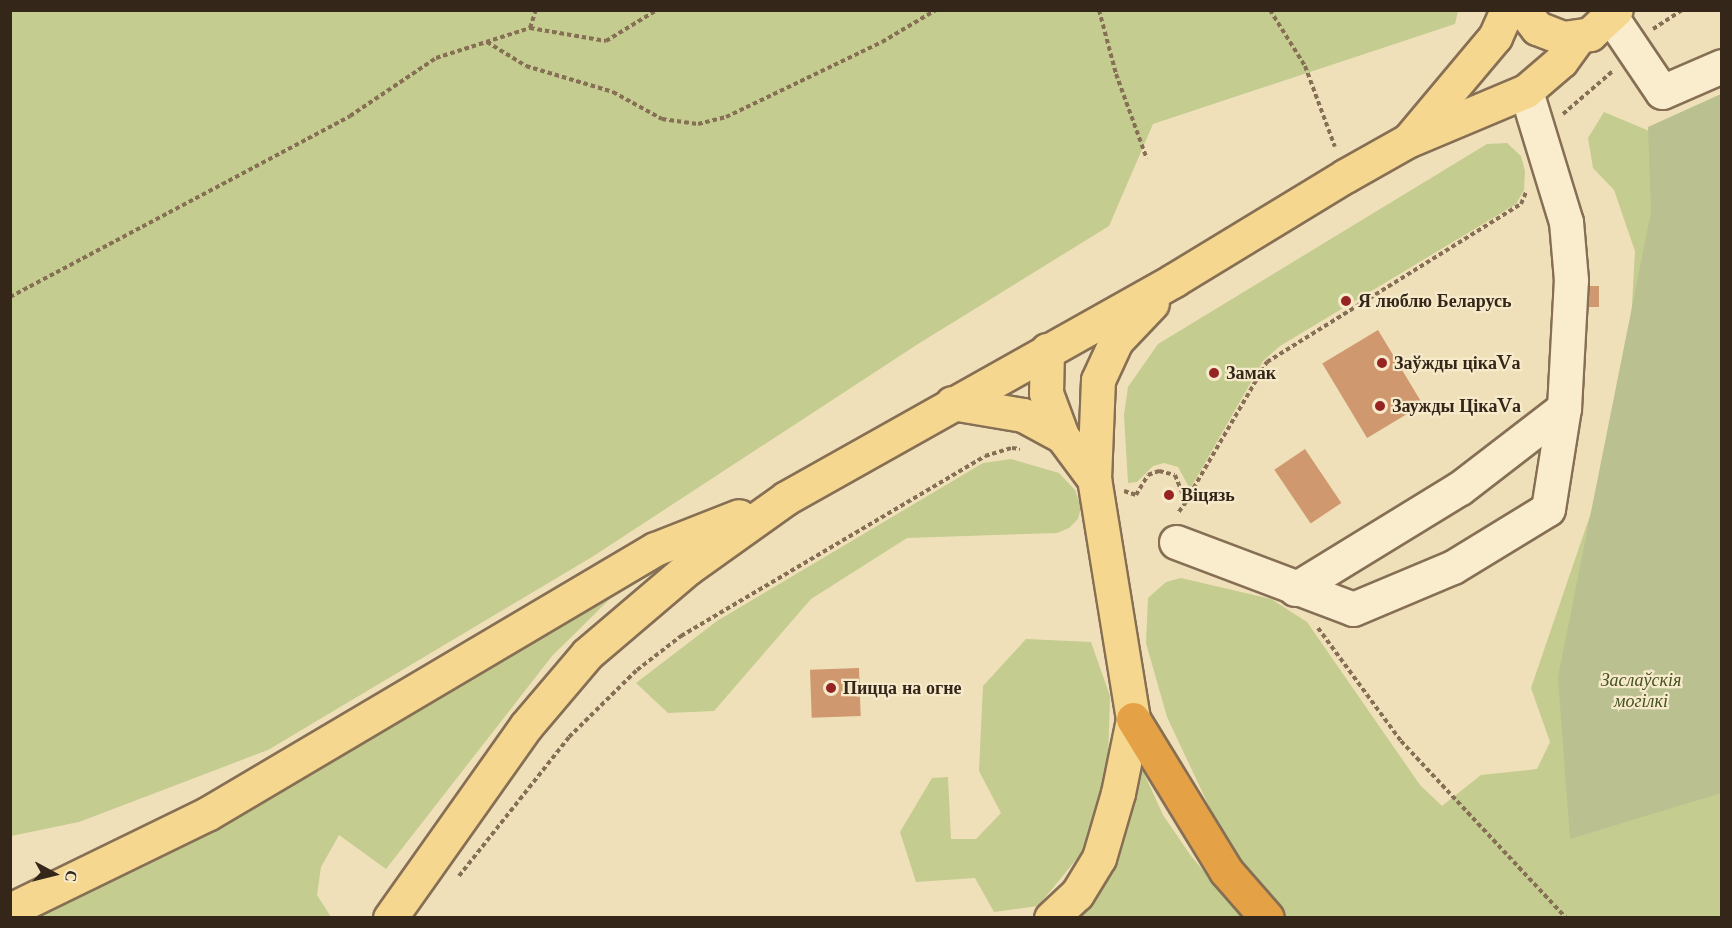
<!DOCTYPE html>
<html>
<head>
<meta charset="utf-8">
<style>
	body { margin:0 }
	#map { position:relative; width:1732px; height:928px; overflow:hidden; background:#efe0ba; font-family:"Libre Baskerville",serif }
	div>[style] { position:absolute }
	.green>* { inset:0; background:#c4cc8f }
	.cemetery>* { inset:0; background:#bac08f }
	.building>* { inset:0; background:#cf986e; transform-origin:0 0 }
	.path>* { height:4px; margin-top:-2px; transform-origin:0; background:repeating-linear-gradient(90deg,#866f54 0 4.5px,transparent 0 7.5px) }
	.roads { filter:drop-shadow(2px 0 #866f54) drop-shadow(-2px 0 #866f54) drop-shadow(0 2px #866f54) drop-shadow(0 -2px #866f54) }
	.minor>* { height:33px; margin:-16.5px; padding:0 16.5px; transform-origin:16.5px; border-radius:16.5px; background:#faedcd }
	.major>* { height:33px; margin:-16.5px; padding:0 16.5px; transform-origin:16.5px; border-radius:16.5px; background:#f5d78f }
	.highway>* { height:33px; margin:-16.5px; padding:0 16.5px; transform-origin:16.5px; border-radius:16.5px; background:#e4a145 }
	.dots>* { width:16px; height:16px; translate:-50% -50%; box-sizing:border-box; border:3px solid #f6eaca; border-radius:50% }
	span { translate:-50% -50%; white-space:nowrap; text-align:center; line-height:1.15; -webkit-text-stroke:4.5px #f6eaca; paint-order:stroke }
	.poi-label { font-size:18px; color:#34271a; font-weight:700 }
	.left { translate:0 -50%; text-align:left }
	.park-label { font-size:18px; color:#445120; font-style:italic }
	.frame { position:absolute; inset:0; border:12px solid #34271a; pointer-events:none }
	.north { position:absolute; left:24px; top:844px; width:60px; height:60px; -webkit-text-stroke:4px #f6eaca; paint-order:stroke; rotate:97deg; font-size:16px; font-weight:700; line-height:24px; text-align:center; color:#34271a }
	.north::after { content:''; display:block; margin:auto; width:21px; height:27px; background:#34271a; clip-path:polygon(50% 0,100% 100%,50% 72%,0 100%) }
</style>
</head>
<body>
<div id="map">
	<div class="green">
		<i style="clip-path:polygon(11px 10px,1458px 10px,1458px 11px,1455px 24px,1153px 124px,1109px 226px,918px 344px,592px 557px,268px 750px,79px 822px,11px 836px)"></i>
		<i style="clip-path:polygon(1604px 112px,1654px 133px,1721px 178px,1721px 917px,1284px 917px,1257px 892px,1224px 838px,1167px 717px,1146px 643px,1148px 598px,1166px 582px,1181px 578px,1271px 599px,1307px 622px,1420px 785px,1442px 806px,1481px 775px,1537px 769px,1550px 742px,1531px 688px,1621px 425px,1627px 395px,1635px 251px,1614px 190px,1593px 168px,1588px 138px)"></i>
		<i style="clip-path:polygon(1507px 143px,1521px 156px,1525px 171px,1524px 190px,1516px 204px,1280px 346px,1263px 361px,1190px 489px,1178px 467px,1164px 463px,1153px 466px,1137px 482px,1128px 483px,1124px 415px,1128px 387px,1158px 344px,1487px 144px)"></i>
		<i style="clip-path:polygon(1011px 459px,1059px 473px,1075px 490px,1081px 507px,1078px 519px,1069px 528px,1057px 533px,907px 538px,811px 599px,714px 711px,668px 713px,636px 683px,717px 621px,983px 463px)"></i>
		<i style="clip-path:polygon(623px 586px,552px 656px,386px 869px,339px 835px,321px 867px,317px 895px,331px 917px,27px 918px,120px 877px,333px 759px)"></i>
		<i style="clip-path:polygon(1026px 639px,1091px 642px,1110px 696px,1108px 762px,1084px 850px,1038px 906px,994px 912px,975px 878px,916px 882px,900px 832px,932px 778px,948px 777px,951px 839px,976px 839px,1001px 813px,979px 771px,983px 686px)"></i>
		<i style="clip-path:polygon(1137px 758px,1163px 815px,1191px 856px,1233px 906px,1249px 917px,1071px 918px)"></i>
	</div>
	<div class="cemetery">
		<i style="clip-path:polygon(1721px 94px,1721px 793px,1570px 839px,1558px 677px,1651px 212px,1648px 127px)"></i>
	</div>
	<div class="building">
		<i style="left:1583px;top:286px;width:16px;height:21px"></i>
		<i style="left:1378px;top:330px;width:87px;height:65px;rotate:59deg"></i>
		<i style="left:1305px;top:449px;width:65px;height:37px;rotate:56deg"></i>
		<i style="left:859px;top:668px;width:48px;height:49px;rotate:88deg"></i>
	</div>
	<div class="path">
		<i style="left:1099px;top:10px;width:66px;rotate:75.1deg"></i>
		<i style="left:1116px;top:74px;width:90px;rotate:70deg"></i>
		<i style="left:1270px;top:10px;width:66px;rotate:58deg"></i>
		<i style="left:1305px;top:66px;width:86px;rotate:69.7deg"></i>
		<i style="left:530px;top:28px;width:19px;rotate:-72deg"></i>
		<i style="left:1653px;top:29px;width:35px;rotate:-33deg"></i>
		<i style="left:487px;top:42px;width:46px;rotate:31.6deg"></i>
		<i style="left:526px;top:66px;width:91px;rotate:16.6deg"></i>
		<i style="left:613px;top:92px;width:56px;rotate:28.9deg"></i>
		<i style="left:662px;top:119px;width:36px;rotate:8deg"></i>
		<i style="left:698px;top:124px;width:29px;rotate:-14deg"></i>
		<i style="left:726px;top:117px;width:173px;rotate:-25.7deg"></i>
		<i style="left:882px;top:42px;width:63px;rotate:-30.7deg"></i>
		<i style="left:1563px;top:114px;width:67px;rotate:-40.8deg"></i>
		<i style="left:10px;top:297px;width:385px;rotate:-28deg"></i>
		<i style="left:350px;top:116px;width:104px;rotate:-34deg"></i>
		<i style="left:436px;top:58px;width:99px;rotate:-17.7deg"></i>
		<i style="left:530px;top:28px;width:77px;rotate:9.7deg"></i>
		<i style="left:606px;top:41px;width:60px;rotate:-31.3deg"></i>
		<i style="left:1124px;top:491px;width:13px;rotate:18deg"></i>
		<i style="left:1136px;top:495px;width:23px;rotate:-59deg"></i>
		<i style="left:1148px;top:475px;width:12px;rotate:-20deg"></i>
		<i style="left:1159px;top:471px;width:16px;rotate:14deg"></i>
		<i style="left:1175px;top:475px;width:29px;rotate:68deg"></i>
		<i style="left:1186px;top:502px;width:14px;rotate:126deg"></i>
		<i style="left:1186px;top:501px;width:161px;rotate:-59.8deg"></i>
		<i style="left:1267px;top:362px;width:299px;rotate:-31.9deg"></i>
		<i style="left:1521px;top:204px;width:13px;rotate:-67deg"></i>
		<i style="left:1318px;top:628px;width:140px;rotate:53.7deg"></i>
		<i style="left:1401px;top:741px;width:242px;rotate:47deg"></i>
		<i style="left:459px;top:876px;width:177px;rotate:-51.6deg"></i>
		<i style="left:569px;top:737px;width:95px;rotate:-44.6deg"></i>
		<i style="left:637px;top:670px;width:56px;rotate:-37.7deg"></i>
		<i style="left:681px;top:636px;width:353px;rotate:-30.6deg"></i>
		<i style="left:985px;top:456px;width:28px;rotate:-17deg"></i>
		<i style="left:1012px;top:448px;width:8px;rotate:7deg"></i>
	</div>
	<div class="roads">
		<div class="minor">
			<i style="left:1612px;top:18px;width:89px;rotate:56deg"></i>
			<i style="left:1662px;top:92px;width:65px;rotate:-23.4deg"></i>
			<i style="left:1176px;top:542px;width:189px;rotate:20.7deg"></i>
			<i style="left:1353px;top:609px;width:108px;rotate:-22.8deg"></i>
			<i style="left:1453px;top:567px;width:111px;rotate:-31.4deg"></i>
			<i style="left:1548px;top:509px;width:102px;rotate:-81deg"></i>
			<i style="left:1564px;top:408px;width:128px;rotate:-86.9deg"></i>
			<i style="left:1571px;top:280px;width:58px;rotate:-94.9deg"></i>
			<i style="left:1566px;top:222px;width:137px;rotate:-107deg"></i>
			<i style="left:1295px;top:589px;width:193px;rotate:-31.5deg"></i>
			<i style="left:1460px;top:488px;width:131px;rotate:-37.6deg"></i>
		</div>
		<div class="major">
			<i style="left:1523px;top:10px;width:23px;rotate:52deg"></i>
			<i style="left:1537px;top:28px;width:28px;rotate:21deg"></i>
			<i style="left:1563px;top:38px;width:27px;rotate:-8deg"></i>
			<i style="left:1590px;top:34px;width:35px;rotate:-43deg"></i>
			<i style="left:1411px;top:137px;width:131px;rotate:-50deg"></i>
			<i style="left:1495px;top:37px;width:30px;rotate:-66deg"></i>
			<i style="left:1047px;top:350px;width:43px;rotate:91.3deg"></i>
			<i style="left:1046px;top:393px;width:46px;rotate:69.6deg"></i>
			<i style="left:1062px;top:436px;width:54px;rotate:53.3deg"></i>
			<i style="left:952px;top:403px;width:72px;rotate:9.6deg"></i>
			<i style="left:1023px;top:415px;width:44px;rotate:28.3deg"></i>
			<i style="left:10px;top:910px;width:219px;rotate:-26deg"></i>
			<i style="left:207px;top:814px;width:521px;rotate:-30.61deg"></i>
			<i style="left:655px;top:549px;width:90px;rotate:-21.4deg"></i>
			<i style="left:390px;top:918px;width:235px;rotate:-54.7deg"></i>
			<i style="left:526px;top:726px;width:94px;rotate:-49.7deg"></i>
			<i style="left:587px;top:654px;width:133px;rotate:-40.4deg"></i>
			<i style="left:688px;top:568px;width:120px;rotate:-35.5deg"></i>
			<i style="left:786px;top:498px;width:445px;rotate:-29.3deg"></i>
			<i style="left:1174px;top:280px;width:200px;rotate:-31.3deg"></i>
			<i style="left:1345px;top:176px;width:71px;rotate:-29.4deg"></i>
			<i style="left:1407px;top:141px;width:129px;rotate:-22.8deg"></i>
			<i style="left:1526px;top:91px;width:46px;rotate:-40.6deg"></i>
			<i style="left:1561px;top:61px;width:29px;rotate:-54deg"></i>
			<i style="left:1051px;top:918px;width:35px;rotate:-43deg"></i>
			<i style="left:1077px;top:894px;width:42px;rotate:-58.6deg"></i>
			<i style="left:1099px;top:858px;width:68px;rotate:-73.7deg"></i>
			<i style="left:1118px;top:793px;width:76px;rotate:-78.5deg"></i>
			<i style="left:1133px;top:719px;width:243px;rotate:-99.2deg"></i>
			<i style="left:1094px;top:479px;width:99px;rotate:-87.7deg"></i>
			<i style="left:1098px;top:380px;width:43px;rotate:-65.2deg"></i>
			<i style="left:1116px;top:341px;width:52px;rotate:-46.5deg"></i>
		</div>
		<div class="highway">
			<i style="left:1133px;top:719px;width:178px;rotate:58.5deg"></i>
			<i style="left:1226px;top:871px;width:62px;rotate:48.9deg"></i>
		</div>
	</div>
	<div class="dots">
		<i style="left:1346px;top:301px;background:#962423"></i>
		<i style="left:1382px;top:363px;background:#962423"></i>
		<i style="left:1214px;top:373px;background:#962423"></i>
		<i style="left:1380px;top:406px;background:#962423"></i>
		<i style="left:1169px;top:495px;background:#962423"></i>
		<i style="left:831px;top:688px;background:#962423"></i>
	</div>
	<div class="poi-label">
		<span class="left" style="left:1358px;top:301px">Я люблю Беларусь</span>
		<span class="left" style="left:1394px;top:363px">Заўжды цікаVа</span>
		<span class="left" style="left:1226px;top:373px">Замак</span>
		<span class="left" style="left:1392px;top:406px">Заужды ЦікаVа</span>
		<span class="left" style="left:1181px;top:495px">Віцязь</span>
		<span class="left" style="left:843px;top:688px">Пицца на огне</span>
	</div>
	<div class="park-label">
		<span style="left:1641px;top:691px">Заслаўскія<br>могілкі</span>
	</div>
	<div class="frame"></div>
	<div class="north">С</div>
</div>
</body>
</html>
